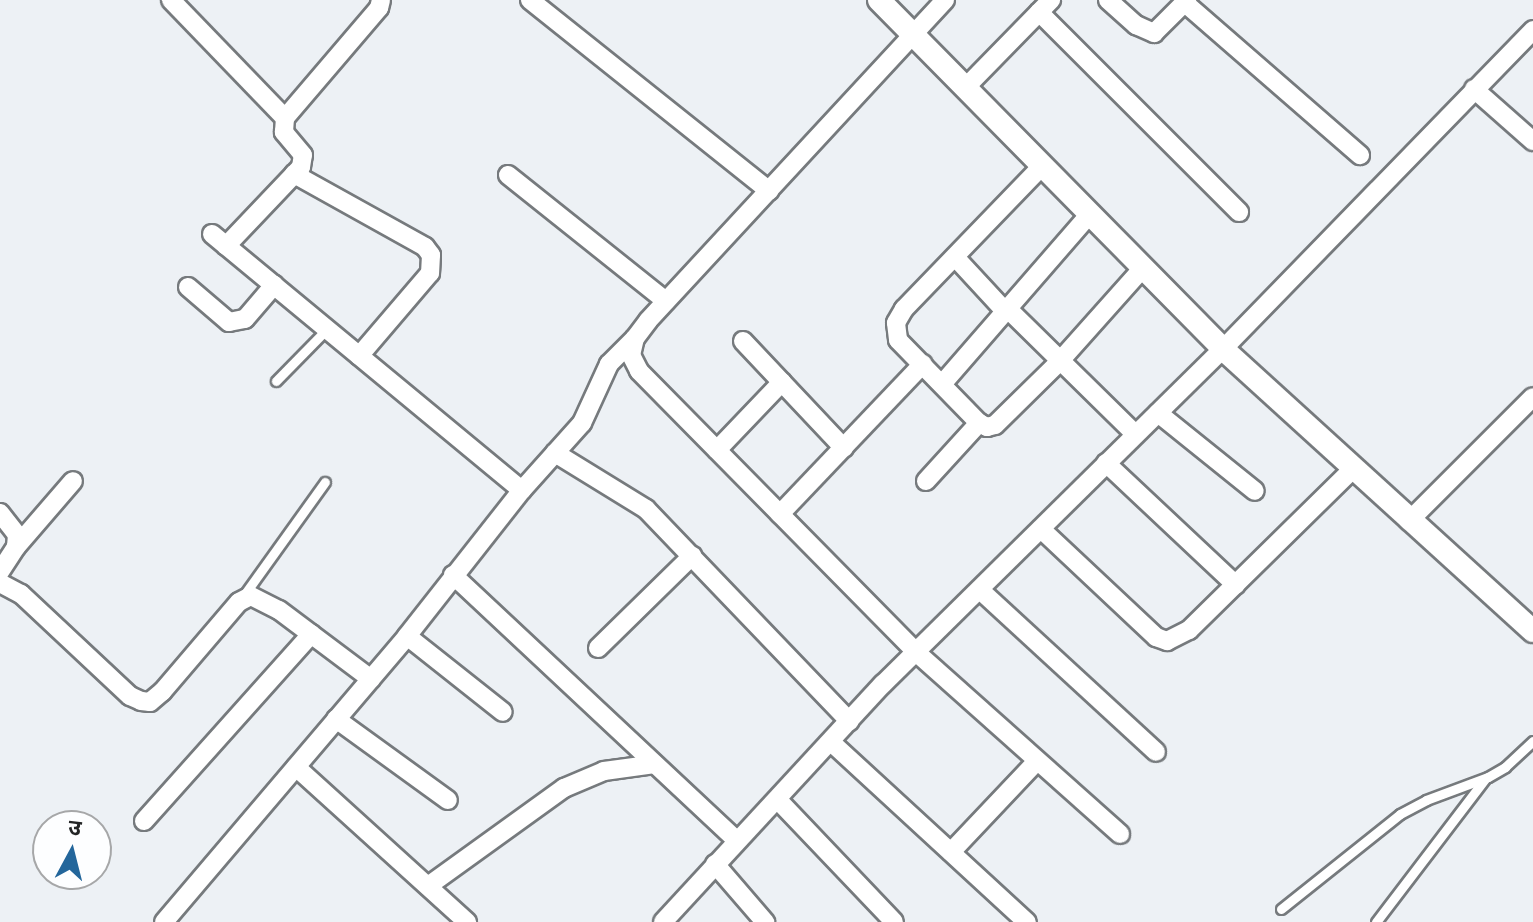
<!DOCTYPE html>
<html>
<head>
<meta charset="utf-8">
<style>
	body { margin:0 }
	#map { position:relative; width:1533px; height:922px; overflow:hidden; background:#edf1f5; font-family:"Fira Sans","Noto Sans Devanagari",sans-serif }
	div>[style] { position:absolute }
	.roads { filter:drop-shadow(2px 0 #767a7d) drop-shadow(-2px 0 #767a7d) drop-shadow(0 2px #767a7d) drop-shadow(0 -2px #767a7d) }
	.service>* { height:9px; margin:-4.5px; padding:0 4.5px; transform-origin:4.5px; border-radius:4.5px; background:#fff }
	.minor>* { height:18px; margin:-9px; padding:0 9px; transform-origin:9px; border-radius:9px; background:#fff }
	.tertiary>* { height:22px; margin:-11px; padding:0 11px; transform-origin:11px; border-radius:11px; background:#fff }
	span { translate:-50% -50%; white-space:nowrap; text-align:center; line-height:1.15; -webkit-text-stroke:7px #fdfeff; paint-order:stroke }
	.north { position:absolute; left:32px; top:810px; width:80px; height:80px; box-sizing:border-box; background:#fdfeff; border:2px solid #a6a7a8; border-radius:50%; rotate:7deg; font-size:22px; font-weight:700; line-height:32px; text-align:center; color:#232526 }
	.north::after { content:''; display:block; margin:auto; width:28px; height:36px; background:#23669b; clip-path:polygon(50% 0,100% 100%,50% 72%,0 100%) }
</style>
</head>
<body>
<div id="map">
	<div class="roads">
		<div class="service">
			<i style="left:276px;top:381px;width:73px;rotate:-45.6deg"></i>
			<i style="left:244px;top:595px;width:139px;rotate:-54.4deg"></i>
			<i style="left:1281px;top:909px;width:152px;rotate:-38.6deg"></i>
			<i style="left:1400px;top:814px;width:30px;rotate:-28deg"></i>
			<i style="left:1426px;top:800px;width:66px;rotate:-20.4deg"></i>
			<i style="left:1488px;top:777px;width:20px;rotate:-30deg"></i>
			<i style="left:1505px;top:767px;width:38px;rotate:-43deg"></i>
			<i style="left:1376px;top:922px;width:180px;rotate:-52.7deg"></i>
		</div>
		<div class="minor">
			<i style="left:171px;top:0;width:164px;rotate:46deg"></i>
			<i style="left:530px;top:0;width:306px;rotate:38.6deg"></i>
			<i style="left:945px;top:0;width:437px;rotate:132.8deg"></i>
			<i style="left:648px;top:321px;width:21px;rotate:127deg"></i>
			<i style="left:635px;top:338px;width:17px;rotate:103deg"></i>
			<i style="left:631px;top:355px;width:18px;rotate:63deg"></i>
			<i style="left:639px;top:371px;width:396px;rotate:45.4deg"></i>
			<i style="left:917px;top:653px;width:272px;rotate:41.7deg"></i>
			<i style="left:1108px;top:0;width:38px;rotate:42deg"></i>
			<i style="left:1136px;top:25px;width:20px;rotate:24deg"></i>
			<i style="left:1154px;top:33px;width:47px;rotate:-45deg"></i>
			<i style="left:1185px;top:3px;width:232px;rotate:41deg"></i>
			<i style="left:1039px;top:12px;width:283px;rotate:45deg"></i>
			<i style="left:966px;top:87px;width:122px;rotate:-45.7deg"></i>
			<i style="left:1474px;top:89px;width:79px;rotate:41.4deg"></i>
			<i style="left:1042px;top:166px;width:199px;rotate:134deg"></i>
			<i style="left:904px;top:309px;width:16px;rotate:120deg"></i>
			<i style="left:896px;top:323px;width:17px;rotate:83deg"></i>
			<i style="left:898px;top:340px;width:116px;rotate:45.7deg"></i>
			<i style="left:979px;top:423px;width:9px;rotate:27deg"></i>
			<i style="left:987px;top:427px;width:8px;rotate:-14deg"></i>
			<i style="left:995px;top:425px;width:90px;rotate:-44.5deg"></i>
			<i style="left:1059px;top:362px;width:123px;rotate:-48.3deg"></i>
			<i style="left:294px;top:174px;width:150px;rotate:29.1deg"></i>
			<i style="left:425px;top:247px;width:10px;rotate:53deg"></i>
			<i style="left:431px;top:255px;width:18px;rotate:93deg"></i>
			<i style="left:430px;top:273px;width:109px;rotate:130.5deg"></i>
			<i style="left:508px;top:175px;width:202px;rotate:38.6deg"></i>
			<i style="left:212px;top:234px;width:402px;rotate:39.6deg"></i>
			<i style="left:226px;top:246px;width:109px;rotate:-46.5deg"></i>
			<i style="left:301px;top:167px;width:12px;rotate:-81deg"></i>
			<i style="left:303px;top:155px;width:30px;rotate:-130deg"></i>
			<i style="left:284px;top:132px;width:14px;rotate:-86deg"></i>
			<i style="left:285px;top:118px;width:145px;rotate:-49.5deg"></i>
			<i style="left:379px;top:8px;width:8px;rotate:-76deg"></i>
			<i style="left:955px;top:257px;width:74px;rotate:47.2deg"></i>
			<i style="left:1005px;top:311px;width:7px;rotate:16deg"></i>
			<i style="left:1012px;top:313px;width:173px;rotate:44.5deg"></i>
			<i style="left:188px;top:287px;width:54px;rotate:40.5deg"></i>
			<i style="left:229px;top:322px;width:16px;rotate:-11deg"></i>
			<i style="left:245px;top:319px;width:45px;rotate:-49.5deg"></i>
			<i style="left:743px;top:341px;width:147px;rotate:46.7deg"></i>
			<i style="left:943px;top:383px;width:221px;rotate:-49deg"></i>
			<i style="left:1158px;top:413px;width:124px;rotate:38.8deg"></i>
			<i style="left:717px;top:450px;width:94px;rotate:-46.3deg"></i>
			<i style="left:555px;top:453px;width:107px;rotate:31.6deg"></i>
			<i style="left:646px;top:509px;width:294px;rotate:46.2deg"></i>
			<i style="left:1106px;top:463px;width:178px;rotate:43.2deg"></i>
			<i style="left:926px;top:481px;width:79px;rotate:-47.6deg"></i>
			<i style="left:0;top:513px;width:28px;rotate:52deg"></i>
			<i style="left:17px;top:535px;width:12px;rotate:95deg"></i>
			<i style="left:16px;top:547px;width:30px;rotate:123deg"></i>
			<i style="left:780px;top:514px;width:207px;rotate:-46.4deg"></i>
			<i style="left:1409px;top:521px;width:175px;rotate:-45deg"></i>
			<i style="left:1041px;top:529px;width:158px;rotate:43.2deg"></i>
			<i style="left:1156px;top:637px;width:12px;rotate:20deg"></i>
			<i style="left:1167px;top:641px;width:25px;rotate:-27deg"></i>
			<i style="left:1189px;top:630px;width:230px;rotate:-44.5deg"></i>
			<i style="left:16px;top:547px;width:87px;rotate:-49.2deg"></i>
			<i style="left:453px;top:575px;width:389px;rotate:43.1deg"></i>
			<i style="left:0;top:583px;width:24px;rotate:28deg"></i>
			<i style="left:21px;top:594px;width:149px;rotate:43.1deg"></i>
			<i style="left:130px;top:696px;width:12px;rotate:24deg"></i>
			<i style="left:141px;top:701px;width:9px;rotate:6deg"></i>
			<i style="left:150px;top:702px;width:16px;rotate:-40deg"></i>
			<i style="left:162px;top:692px;width:118px;rotate:-49.5deg"></i>
			<i style="left:239px;top:602px;width:13px;rotate:-27deg"></i>
			<i style="left:251px;top:596px;width:31px;rotate:27deg"></i>
			<i style="left:279px;top:610px;width:115px;rotate:36.9deg"></i>
			<i style="left:980px;top:590px;width:239px;rotate:42.6deg"></i>
			<i style="left:407px;top:636px;width:122px;rotate:38.4deg"></i>
			<i style="left:598px;top:648px;width:132px;rotate:-44.4deg"></i>
			<i style="left:336px;top:719px;width:138px;rotate:35.9deg"></i>
			<i style="left:831px;top:742px;width:266px;rotate:42.6deg"></i>
			<i style="left:296px;top:767px;width:231px;rotate:42.2deg"></i>
			<i style="left:778px;top:800px;width:168px;rotate:46.4deg"></i>
			<i style="left:144px;top:821px;width:251px;rotate:-48.2deg"></i>
			<i style="left:951px;top:852px;width:125px;rotate:-46.6deg"></i>
			<i style="left:715px;top:864px;width:77px;rotate:49.2deg"></i>
			<i style="left:428px;top:886px;width:168px;rotate:-35.8deg"></i>
			<i style="left:564px;top:788px;width:43px;rotate:-23deg"></i>
			<i style="left:604px;top:771px;width:51px;rotate:-7.8deg"></i>
			<i style="left:164px;top:922px;width:375px;rotate:-49.6deg"></i>
			<i style="left:407px;top:636px;width:186px;rotate:-51.8deg"></i>
			<i style="left:522px;top:490px;width:90px;rotate:-48.2deg"></i>
			<i style="left:582px;top:423px;width:65px;rotate:-65.4deg"></i>
			<i style="left:609px;top:364px;width:35px;rotate:-45deg"></i>
			<i style="left:663px;top:922px;width:324px;rotate:-47.3deg"></i>
			<i style="left:883px;top:684px;width:477px;rotate:-44.6deg"></i>
			<i style="left:1223px;top:349px;width:445px;rotate:-45.8deg"></i>
		</div>
		<div class="tertiary">
			<i style="left:879px;top:0;width:490px;rotate:45.4deg"></i>
			<i style="left:1223px;top:349px;width:419px;rotate:42.3deg"></i>
		</div>
	</div>
	<div class="north">उ</div>
</div>
</body>
</html>
